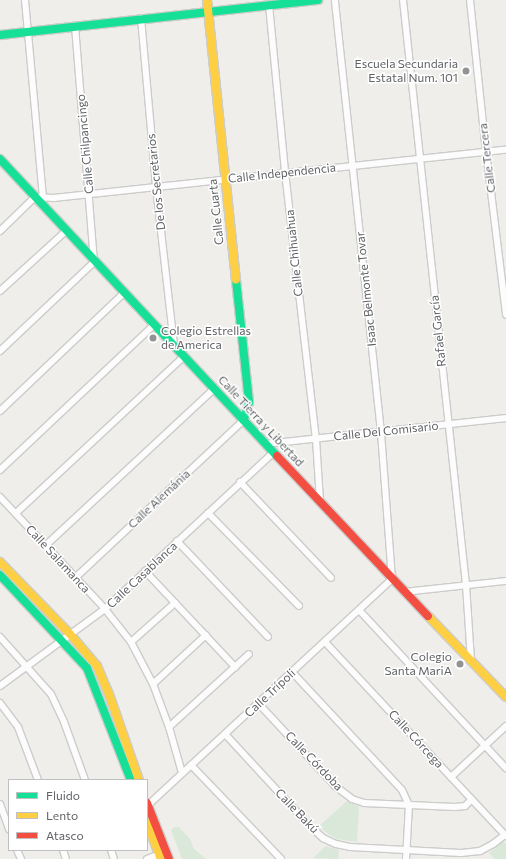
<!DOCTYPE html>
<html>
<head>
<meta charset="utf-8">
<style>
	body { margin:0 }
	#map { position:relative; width:506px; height:859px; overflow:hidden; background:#efeeea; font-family:Commissioner,sans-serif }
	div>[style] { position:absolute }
	.green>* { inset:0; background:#dae8da }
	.roads { filter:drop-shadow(1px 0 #cccccb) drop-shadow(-1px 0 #cccccb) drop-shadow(0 1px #cccccb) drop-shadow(0 -1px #cccccb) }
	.street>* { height:6px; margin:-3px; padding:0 3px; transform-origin:3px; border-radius:3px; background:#fdfcfc }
	.fast>* { height:8px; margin:-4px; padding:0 4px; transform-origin:4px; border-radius:4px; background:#16e098 }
	.slow>* { height:8px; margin:-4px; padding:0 4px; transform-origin:4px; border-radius:4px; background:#ffcf43 }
	.jam>* { height:8px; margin:-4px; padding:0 4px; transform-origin:4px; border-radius:4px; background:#f24e42 }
	.dots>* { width:11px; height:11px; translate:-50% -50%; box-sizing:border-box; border:2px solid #fff; border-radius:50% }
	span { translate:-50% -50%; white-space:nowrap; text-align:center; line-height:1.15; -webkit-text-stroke:3px #fff; paint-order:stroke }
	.poi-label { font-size:12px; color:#606266 }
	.right { translate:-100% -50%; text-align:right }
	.left { translate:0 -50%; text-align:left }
	.street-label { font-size:12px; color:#606266 }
	.legend { position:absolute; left:8px; top:779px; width:140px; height:72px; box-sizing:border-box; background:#fff; border:1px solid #bfc0c2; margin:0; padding:5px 7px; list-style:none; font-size:12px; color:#606266 }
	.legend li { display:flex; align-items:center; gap:8px; height:20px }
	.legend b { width:20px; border:1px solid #bfc0c2 }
</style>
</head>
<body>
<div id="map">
	<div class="green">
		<i style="clip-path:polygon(347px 801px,359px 807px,357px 842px,337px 839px,328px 834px,319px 826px)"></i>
		<i style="clip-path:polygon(174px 827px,179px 827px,190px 839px,194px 849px,206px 859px,182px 859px,171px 830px)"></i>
		<i style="clip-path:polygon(503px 841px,506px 844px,506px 859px,494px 859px,489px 853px)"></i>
		<i style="clip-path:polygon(326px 846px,339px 850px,338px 859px,313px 858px)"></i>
	</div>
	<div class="roads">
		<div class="street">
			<i style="left:25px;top:0;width:197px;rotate:84.8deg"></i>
			<i style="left:403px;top:0;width:588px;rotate:83.85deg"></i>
			<i style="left:466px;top:585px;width:76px;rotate:86.2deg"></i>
			<i style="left:470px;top:0;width:152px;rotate:84deg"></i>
			<i style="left:486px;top:151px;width:165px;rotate:83deg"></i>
			<i style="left:269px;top:5px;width:168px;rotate:84.5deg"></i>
			<i style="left:285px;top:172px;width:269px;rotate:83.4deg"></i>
			<i style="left:316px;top:439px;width:62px;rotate:86.3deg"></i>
			<i style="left:141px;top:18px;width:170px;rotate:84.9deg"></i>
			<i style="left:156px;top:187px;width:160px;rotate:83.5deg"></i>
			<i style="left:0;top:231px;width:49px;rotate:-44.2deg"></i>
			<i style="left:35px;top:197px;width:19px;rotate:3deg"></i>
			<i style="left:54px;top:198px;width:455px;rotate:-6.1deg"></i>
			<i style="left:0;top:291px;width:89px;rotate:-42.3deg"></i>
			<i style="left:0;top:351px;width:129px;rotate:-43.4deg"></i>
			<i style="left:94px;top:262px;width:237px;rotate:-94.6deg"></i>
			<i style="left:0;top:411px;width:171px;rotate:-43.6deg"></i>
			<i style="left:266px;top:444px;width:241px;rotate:-6.2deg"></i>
			<i style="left:0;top:470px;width:212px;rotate:-43.3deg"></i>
			<i style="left:240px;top:482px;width:132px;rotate:46.5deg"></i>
			<i style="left:0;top:497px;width:154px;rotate:46.8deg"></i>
			<i style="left:105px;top:609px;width:42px;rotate:51.8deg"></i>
			<i style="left:131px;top:642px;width:47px;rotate:62.4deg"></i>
			<i style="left:153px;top:684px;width:46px;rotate:69.6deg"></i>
			<i style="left:169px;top:727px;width:48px;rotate:74.2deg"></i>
			<i style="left:16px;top:513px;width:229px;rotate:-43deg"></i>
			<i style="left:208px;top:513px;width:130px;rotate:45.6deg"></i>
			<i style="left:177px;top:541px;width:132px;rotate:46.5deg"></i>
			<i style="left:45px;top:546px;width:231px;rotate:-42.9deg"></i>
			<i style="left:145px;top:571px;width:132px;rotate:46.8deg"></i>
			<i style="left:75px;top:578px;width:231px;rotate:-43.1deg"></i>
			<i style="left:404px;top:592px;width:103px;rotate:-6.2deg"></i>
			<i style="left:359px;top:610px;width:216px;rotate:47.1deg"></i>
			<i style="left:0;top:637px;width:76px;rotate:48.2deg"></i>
			<i style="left:51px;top:694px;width:31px;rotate:65deg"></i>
			<i style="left:64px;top:722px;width:62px;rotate:70.1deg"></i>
			<i style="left:131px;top:642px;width:59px;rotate:-41.6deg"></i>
			<i style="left:325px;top:642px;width:265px;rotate:47deg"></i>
			<i style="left:292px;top:672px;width:161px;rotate:47deg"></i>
			<i style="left:402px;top:790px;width:17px;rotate:65deg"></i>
			<i style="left:409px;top:805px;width:54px;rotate:93.2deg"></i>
			<i style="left:153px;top:684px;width:72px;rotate:-42.8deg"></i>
			<i style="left:0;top:686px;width:130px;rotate:-36.3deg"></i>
			<i style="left:105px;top:609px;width:231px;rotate:-42.9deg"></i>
			<i style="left:0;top:703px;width:30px;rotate:53deg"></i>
			<i style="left:18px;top:727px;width:57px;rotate:69.3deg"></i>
			<i style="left:258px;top:703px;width:113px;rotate:47.1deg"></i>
			<i style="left:335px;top:786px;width:21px;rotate:37deg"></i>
			<i style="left:352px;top:799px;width:13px;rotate:18deg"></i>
			<i style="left:364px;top:803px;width:91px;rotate:2.5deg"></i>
			<i style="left:455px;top:807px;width:10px;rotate:-6deg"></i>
			<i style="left:465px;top:806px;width:8px;rotate:-45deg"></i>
			<i style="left:169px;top:727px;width:108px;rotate:-42.4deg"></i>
			<i style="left:225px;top:734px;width:125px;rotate:47.3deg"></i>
			<i style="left:310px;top:826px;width:18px;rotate:43deg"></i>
			<i style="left:323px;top:838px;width:14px;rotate:25deg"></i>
			<i style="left:336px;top:844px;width:14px;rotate:12deg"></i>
			<i style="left:350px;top:847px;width:111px;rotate:3.1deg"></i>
			<i style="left:461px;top:853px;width:19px;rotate:-6deg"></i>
			<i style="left:480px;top:851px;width:15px;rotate:-28deg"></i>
			<i style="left:493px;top:844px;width:15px;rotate:-37deg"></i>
			<i style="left:191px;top:765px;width:130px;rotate:46.2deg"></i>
			<i style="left:451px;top:777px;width:75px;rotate:-42.8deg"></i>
			<i style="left:0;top:804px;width:27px;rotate:70deg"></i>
			<i style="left:147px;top:806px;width:334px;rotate:-42.8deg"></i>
			<i style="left:392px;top:579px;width:147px;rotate:-94.3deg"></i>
			<i style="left:381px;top:432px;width:434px;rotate:-96.1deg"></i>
			<i style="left:17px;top:850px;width:10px;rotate:66deg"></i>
			<i style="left:63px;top:850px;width:9px;rotate:72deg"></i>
			<i style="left:111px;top:850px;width:9px;rotate:72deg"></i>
			<i style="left:147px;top:859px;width:17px;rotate:-21deg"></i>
		</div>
		<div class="fast">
			<i style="left:0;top:35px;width:320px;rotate:-6.3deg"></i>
			<i style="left:0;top:159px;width:406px;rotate:47deg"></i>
			<i style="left:236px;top:280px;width:123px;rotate:83.9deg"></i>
			<i style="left:249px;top:402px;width:19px;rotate:106deg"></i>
			<i style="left:0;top:575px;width:127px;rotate:46.9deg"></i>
			<i style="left:87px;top:668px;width:120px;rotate:68.6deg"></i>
		</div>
		<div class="slow">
			<i style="left:207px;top:0;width:281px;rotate:84.1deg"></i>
			<i style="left:0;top:562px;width:100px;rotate:45.8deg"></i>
			<i style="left:70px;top:634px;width:42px;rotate:49.8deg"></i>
			<i style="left:97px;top:666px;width:30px;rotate:67deg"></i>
			<i style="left:109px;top:694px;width:91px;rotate:70.8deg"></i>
			<i style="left:428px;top:616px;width:112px;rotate:46.1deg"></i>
			<i style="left:147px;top:823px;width:39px;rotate:69deg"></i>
		</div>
		<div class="jam">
			<i style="left:277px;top:456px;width:220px;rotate:46.7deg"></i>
			<i style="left:147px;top:803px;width:60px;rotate:68.6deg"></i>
		</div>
	</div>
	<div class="dots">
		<i style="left:466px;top:71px;background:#929394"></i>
		<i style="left:153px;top:338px;background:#929394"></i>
		<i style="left:460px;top:664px;background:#929394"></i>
	</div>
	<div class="poi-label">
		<span class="right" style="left:458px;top:71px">Escuela Secundaria<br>Estatal Num. 101</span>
		<span class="left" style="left:161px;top:338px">Colegio Estrellas<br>de America</span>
		<span class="right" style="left:452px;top:664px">Colegio<br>Santa MariA</span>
	</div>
	<div class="street-label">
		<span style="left:85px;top:144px;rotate:-95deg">Calle Chilpancingo</span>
		<span style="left:487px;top:158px;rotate:-97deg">Calle Tercera</span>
		<span style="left:282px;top:173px;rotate:-6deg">Calle Independencia</span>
		<span style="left:156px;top:182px;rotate:-96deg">De los Secretarios</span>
		<span style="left:216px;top:212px;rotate:-96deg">Calle Cuarta</span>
		<span style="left:294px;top:253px;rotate:-96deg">Calle Chihuahua</span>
		<span style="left:366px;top:289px;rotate:-96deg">Isaac Belmonte Tovar</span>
		<span style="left:438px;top:331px;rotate:-96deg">Rafael García</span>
		<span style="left:261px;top:421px;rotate:47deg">Calle Tierra y Libertad</span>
		<span style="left:386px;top:431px;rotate:-6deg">Calle Del Comisario</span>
		<span style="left:159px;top:499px;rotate:-43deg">Calle Alemánia</span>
		<span style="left:58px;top:559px;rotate:47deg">Calle Salamanca</span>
		<span style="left:142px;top:575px;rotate:-43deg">Calle Casablanca</span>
		<span style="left:270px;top:693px;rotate:-43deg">Calle Trípoli</span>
		<span style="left:416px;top:739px;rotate:47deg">Calle Córcega</span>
		<span style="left:314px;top:761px;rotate:46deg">Calle Córdoba</span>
		<span style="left:297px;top:811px;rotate:46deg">Calle Bakú</span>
	</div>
	<ul class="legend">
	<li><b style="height:5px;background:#16e098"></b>Fluido</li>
	<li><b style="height:5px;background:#ffcf43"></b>Lento</li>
	<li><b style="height:5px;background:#f24e42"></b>Atasco</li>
	</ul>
</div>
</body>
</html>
